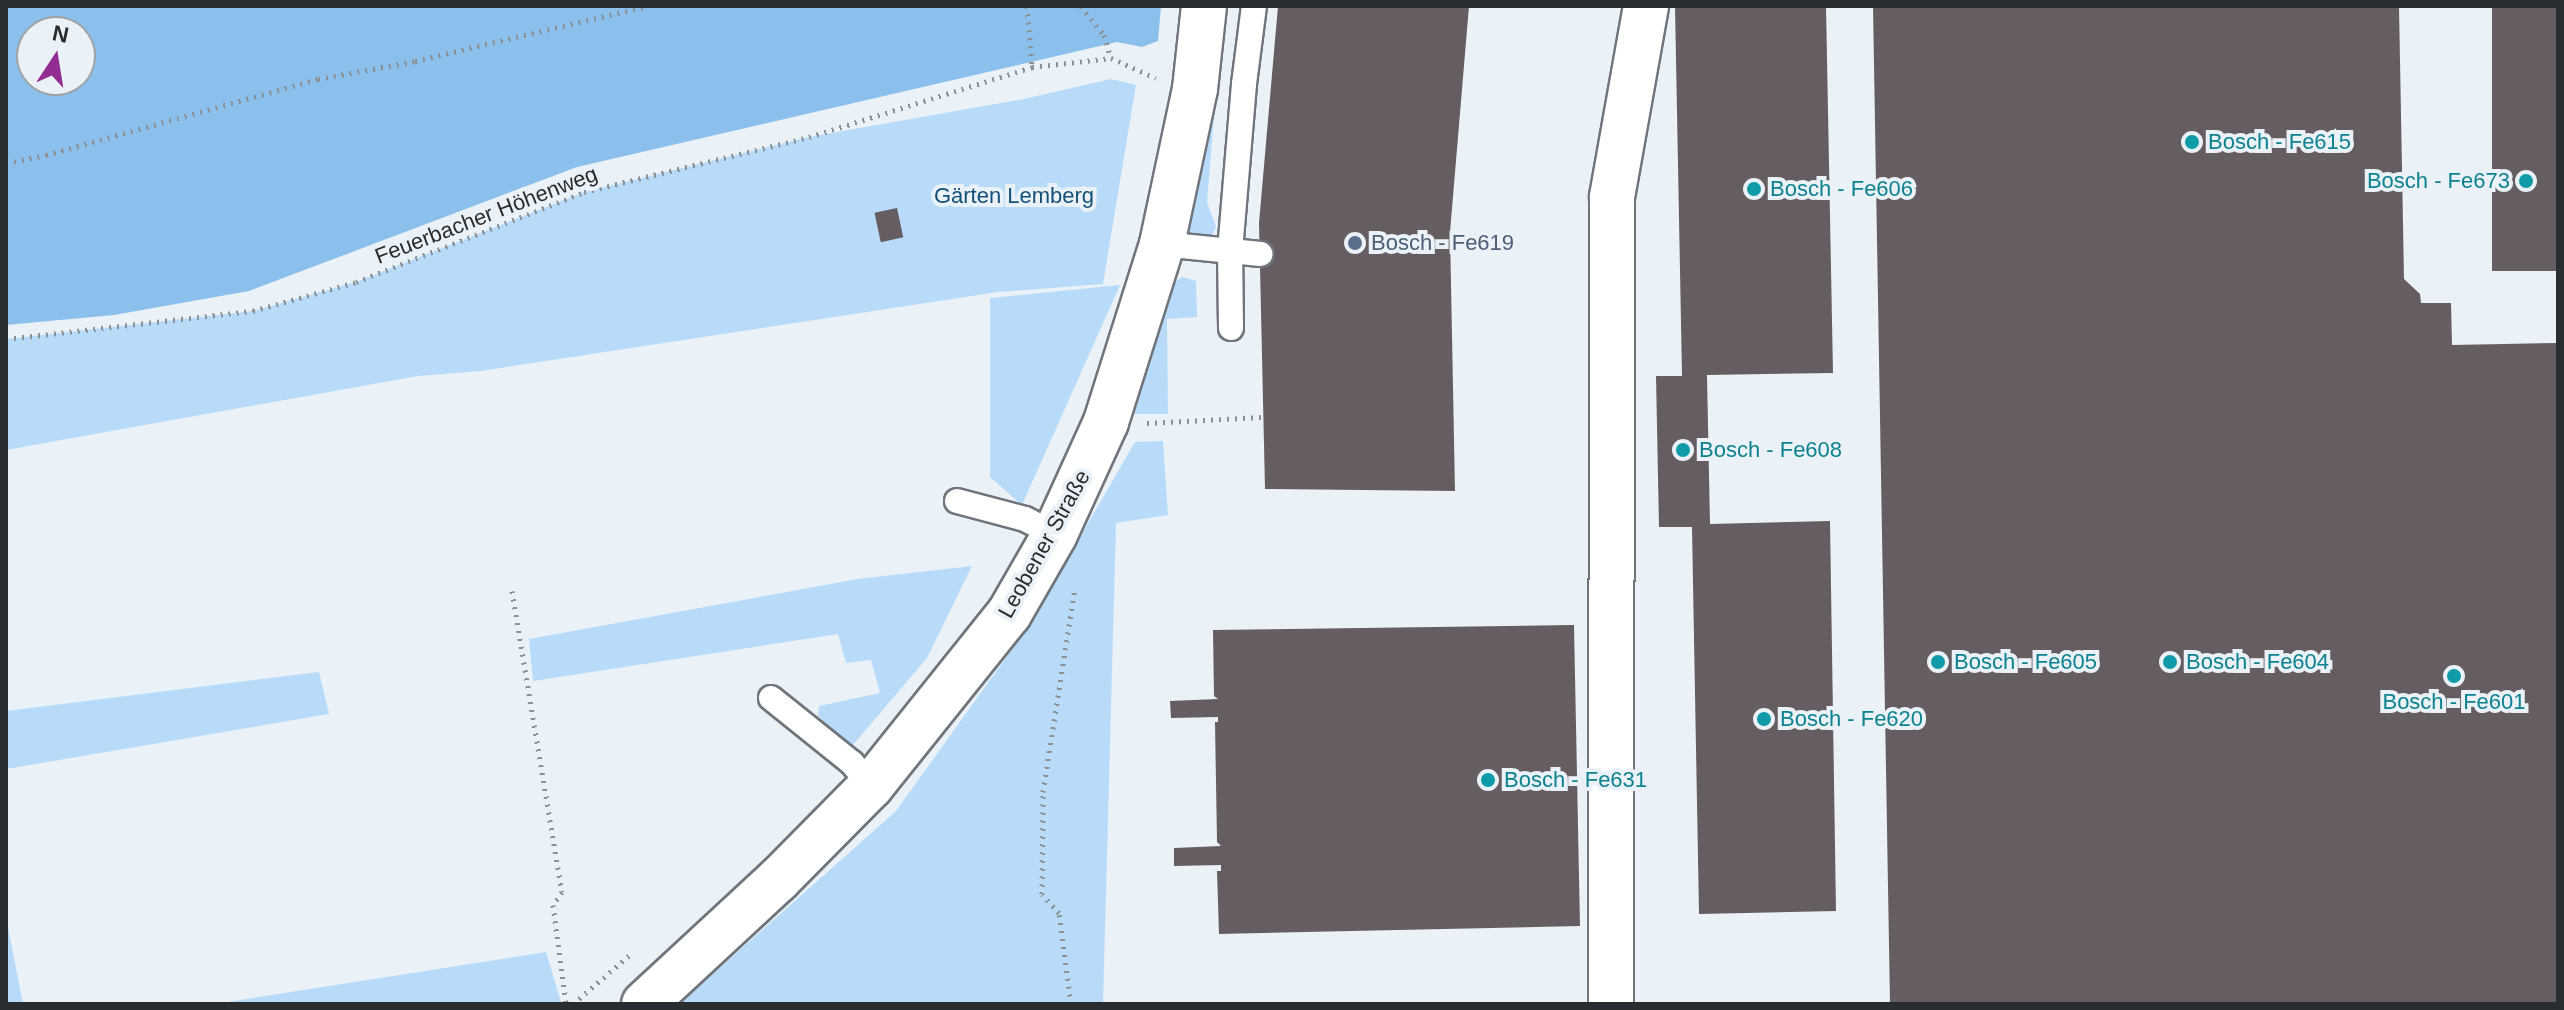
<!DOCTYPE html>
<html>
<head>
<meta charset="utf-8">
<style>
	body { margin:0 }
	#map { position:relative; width:2564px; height:1010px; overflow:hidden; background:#eaf1f7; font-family:Arial,sans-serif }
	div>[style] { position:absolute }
	.green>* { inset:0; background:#b7dbf9 }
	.forest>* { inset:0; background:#8bc0ec }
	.building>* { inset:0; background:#655d61; transform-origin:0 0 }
	.path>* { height:5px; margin-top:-2.5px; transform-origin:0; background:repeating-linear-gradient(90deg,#8c9195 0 2px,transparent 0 8px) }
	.roads { filter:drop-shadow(2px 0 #6f757b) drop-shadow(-2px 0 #6f757b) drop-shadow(0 2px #6f757b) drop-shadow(0 -2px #6f757b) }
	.service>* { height:24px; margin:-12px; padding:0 12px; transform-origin:12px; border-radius:12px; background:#fff }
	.minor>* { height:44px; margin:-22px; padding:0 22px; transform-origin:22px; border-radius:22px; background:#fff }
	.dots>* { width:22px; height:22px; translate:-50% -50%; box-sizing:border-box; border:4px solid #eaf1f7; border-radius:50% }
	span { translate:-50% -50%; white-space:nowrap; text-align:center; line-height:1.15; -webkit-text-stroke:8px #eaf1f7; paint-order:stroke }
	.culture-label { font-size:22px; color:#0d838f }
	.left { translate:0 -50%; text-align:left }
	.right { translate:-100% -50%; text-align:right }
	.park-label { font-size:22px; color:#14517a }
	.street-label { font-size:22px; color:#2a2d2f }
	.service-label { font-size:22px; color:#4e5e75 }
	.frame { position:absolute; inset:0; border:8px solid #2a2d2f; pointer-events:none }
	.north { position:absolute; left:16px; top:16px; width:80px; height:80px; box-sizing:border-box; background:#eaf1f7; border:2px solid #9da3a7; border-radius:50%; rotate:12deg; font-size:22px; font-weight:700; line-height:32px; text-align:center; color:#2a2d2f }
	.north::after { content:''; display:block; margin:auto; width:28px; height:36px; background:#942d92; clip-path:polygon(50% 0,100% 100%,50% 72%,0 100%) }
</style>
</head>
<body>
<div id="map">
	<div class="green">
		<i style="clip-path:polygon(1223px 6px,1207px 202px,1216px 227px,1212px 236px,1199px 241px,1187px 235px,1181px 227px)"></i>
		<i style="clip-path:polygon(1111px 79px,1136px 85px,1103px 284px,998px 292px,481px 371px,418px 376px,6px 450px,6px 339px,253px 311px,356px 282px,584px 192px,809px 137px,1024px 99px)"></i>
		<i style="clip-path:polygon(1183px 277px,1196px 281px,1197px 317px,1167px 319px,1168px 414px,1127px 414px,1169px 284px)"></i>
		<i style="clip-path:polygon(1120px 285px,1022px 505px,990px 477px,990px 298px)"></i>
		<i style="clip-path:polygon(1163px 441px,1168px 515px,1116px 523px,1103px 1004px,679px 1004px,896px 811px,1028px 627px,1135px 442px)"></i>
		<i style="clip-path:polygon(972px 566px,927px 658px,852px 746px,818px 716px,819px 706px,880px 693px,871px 660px,846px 663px,838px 634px,533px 681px,529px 639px,858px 579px)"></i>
		<i style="clip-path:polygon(319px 672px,329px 714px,6px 769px,6px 711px)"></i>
		<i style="clip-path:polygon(6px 917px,23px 1004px,6px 1004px)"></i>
		<i style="clip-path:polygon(546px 952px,561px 1002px,559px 1004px,215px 1004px)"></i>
	</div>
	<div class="forest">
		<i style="clip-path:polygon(evenodd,6px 6px,1161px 6px,1158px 41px,1142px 47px,1117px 42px,577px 167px,249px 291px,114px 315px,6px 325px,6px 6px,32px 32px,80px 32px,80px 80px,32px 80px,32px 32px)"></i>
	</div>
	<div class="building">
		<i style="clip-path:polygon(1278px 6px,1469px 6px,1450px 232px,1455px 491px,1265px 489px,1259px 223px)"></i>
		<i style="clip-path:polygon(1675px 6px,1826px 6px,1833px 373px,1707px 375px,1710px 524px,1830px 521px,1836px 911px,1699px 914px,1692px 527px,1659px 527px,1656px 376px,1682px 376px)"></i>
		<i style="clip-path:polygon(1873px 6px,2399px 6px,2404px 279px,2420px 294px,2421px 303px,2451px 303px,2452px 345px,2558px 343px,2558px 1004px,1890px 1004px)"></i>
		<i style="left:2492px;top:6px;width:66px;height:265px"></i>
		<i style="left:897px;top:208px;width:30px;height:23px;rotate:78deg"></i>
		<i style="clip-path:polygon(1574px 625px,1580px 926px,1219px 934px,1217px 871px,1221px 871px,1221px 865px,1174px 866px,1174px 848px,1221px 846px,1217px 842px,1215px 722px,1218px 722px,1218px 717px,1171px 718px,1170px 701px,1218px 699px,1214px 696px,1213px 630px)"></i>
	</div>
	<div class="path">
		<i style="left:1027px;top:6px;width:61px;rotate:85.3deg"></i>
		<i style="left:1081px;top:6px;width:37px;rotate:52deg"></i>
		<i style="left:1104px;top:35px;width:24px;rotate:73deg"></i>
		<i style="left:6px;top:163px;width:41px;rotate:-11.3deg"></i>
		<i style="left:46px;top:155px;width:282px;rotate:-15.6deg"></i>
		<i style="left:318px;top:79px;width:99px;rotate:-10.5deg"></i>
		<i style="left:415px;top:61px;width:239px;rotate:-13.3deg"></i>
		<i style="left:6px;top:339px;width:249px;rotate:-6.5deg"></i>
		<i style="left:253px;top:311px;width:107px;rotate:-15.7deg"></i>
		<i style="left:356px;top:282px;width:245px;rotate:-21.5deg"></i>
		<i style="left:584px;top:192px;width:232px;rotate:-13.7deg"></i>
		<i style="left:809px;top:137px;width:234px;rotate:-17.4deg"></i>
		<i style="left:1032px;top:67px;width:80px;rotate:-6.5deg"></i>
		<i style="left:1111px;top:58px;width:49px;rotate:24deg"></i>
		<i style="left:1147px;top:423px;width:115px;rotate:-3deg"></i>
		<i style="left:512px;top:591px;width:305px;rotate:80.6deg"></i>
		<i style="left:562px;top:892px;width:16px;rotate:125deg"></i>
		<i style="left:553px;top:905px;width:100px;rotate:82.5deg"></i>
		<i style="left:573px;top:1004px;width:79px;rotate:-40.9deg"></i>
		<i style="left:1071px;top:1004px;width:92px;rotate:-97.5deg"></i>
		<i style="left:1059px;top:913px;width:25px;rotate:-132deg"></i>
		<i style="left:1042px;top:894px;width:102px;rotate:-89.4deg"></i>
		<i style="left:1043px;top:792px;width:207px;rotate:-81.1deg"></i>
	</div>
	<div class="roads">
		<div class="service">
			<i style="left:1162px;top:244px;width:99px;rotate:5.8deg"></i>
			<i style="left:1231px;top:328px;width:77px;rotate:-90.7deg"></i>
			<i style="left:1230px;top:251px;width:168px;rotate:-85.2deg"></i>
			<i style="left:1244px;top:84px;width:79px;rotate:-82.7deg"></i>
			<i style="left:957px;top:501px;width:70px;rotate:14.8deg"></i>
			<i style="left:1025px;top:519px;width:34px;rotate:27deg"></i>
			<i style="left:771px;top:698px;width:104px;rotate:38.7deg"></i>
			<i style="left:852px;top:763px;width:30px;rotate:50deg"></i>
		</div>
		<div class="minor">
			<i style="left:644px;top:1004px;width:183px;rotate:-42.8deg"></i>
			<i style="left:778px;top:880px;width:132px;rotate:-45.3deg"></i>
			<i style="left:871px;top:786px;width:221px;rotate:-51.3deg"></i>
			<i style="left:1009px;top:614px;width:92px;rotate:-60.1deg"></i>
			<i style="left:1055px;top:534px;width:123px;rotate:-65.5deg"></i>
			<i style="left:1106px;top:422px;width:187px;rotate:-72.5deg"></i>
			<i style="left:1162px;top:244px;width:158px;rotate:-78deg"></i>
			<i style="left:1195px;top:89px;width:83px;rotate:-83.8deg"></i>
			<i style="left:1611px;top:1004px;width:807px;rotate:-89.93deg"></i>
			<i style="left:1612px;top:197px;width:194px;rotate:-79.9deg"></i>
		</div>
	</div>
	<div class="dots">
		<i style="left:2192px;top:142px;background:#0f9aa8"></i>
		<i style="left:2526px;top:181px;background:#0f9aa8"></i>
		<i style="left:1754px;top:189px;background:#0f9aa8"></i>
		<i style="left:1355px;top:243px;background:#5c6f8a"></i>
		<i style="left:1683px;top:450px;background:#0f9aa8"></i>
		<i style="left:1938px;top:662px;background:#0f9aa8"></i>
		<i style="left:2170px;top:662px;background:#0f9aa8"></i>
		<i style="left:2454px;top:676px;background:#0f9aa8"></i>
		<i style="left:1764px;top:719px;background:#0f9aa8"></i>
		<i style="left:1488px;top:780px;background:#0f9aa8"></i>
	</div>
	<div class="culture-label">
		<span class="left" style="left:2208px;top:142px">Bosch - Fe615</span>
		<span class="right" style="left:2510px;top:181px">Bosch - Fe673</span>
		<span class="left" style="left:1770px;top:189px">Bosch - Fe606</span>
		<span class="left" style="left:1699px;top:450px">Bosch - Fe608</span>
		<span class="left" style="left:1954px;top:662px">Bosch - Fe605</span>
		<span class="left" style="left:2186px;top:662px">Bosch - Fe604</span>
		<span style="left:2454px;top:702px">Bosch - Fe601</span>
		<span class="left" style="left:1780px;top:719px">Bosch - Fe620</span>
		<span class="left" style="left:1504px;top:780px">Bosch - Fe631</span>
	</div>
	<div class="park-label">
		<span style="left:1014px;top:196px">Gärten Lemberg</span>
	</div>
	<div class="street-label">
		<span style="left:486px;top:215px;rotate:-21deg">Feuerbacher Höhenweg</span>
		<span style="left:1044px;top:544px;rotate:-61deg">Leobener Straße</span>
	</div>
	<div class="service-label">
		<span class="left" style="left:1371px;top:243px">Bosch - Fe619</span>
	</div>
	<div class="frame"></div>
	<div class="north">N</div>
</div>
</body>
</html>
